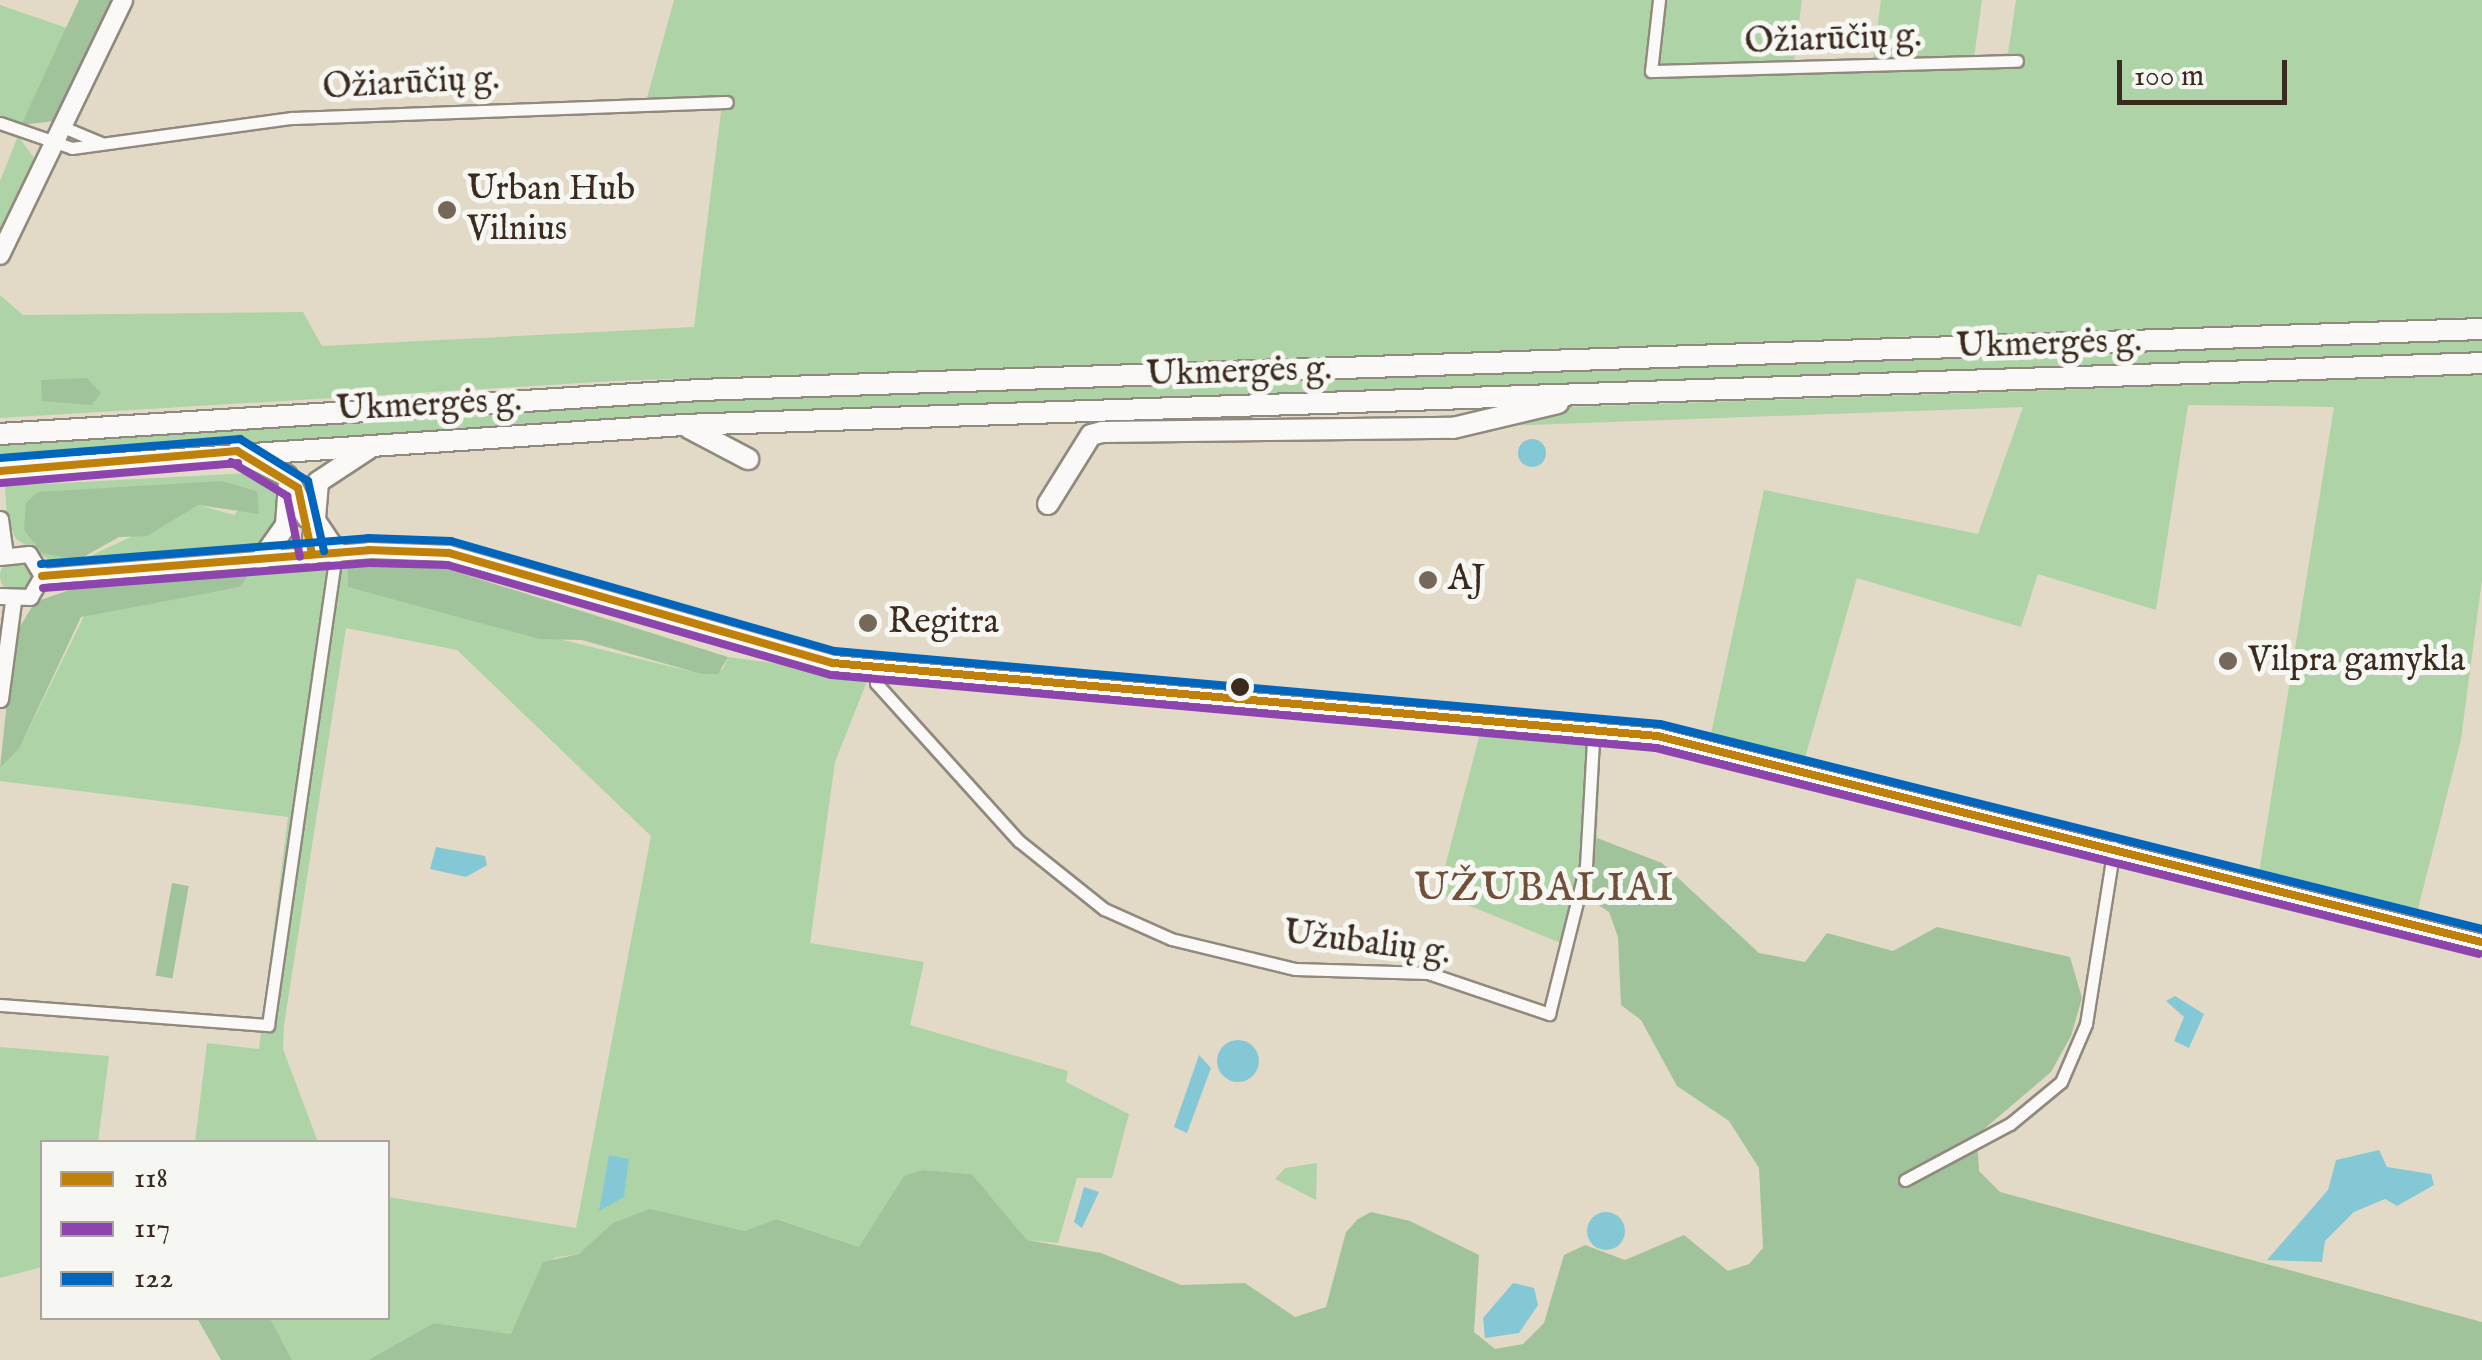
<!DOCTYPE html>
<html>
<head>
<meta charset="utf-8">
<style>
	body { margin:0 }
	#map { position:relative; width:2482px; height:1360px; overflow:hidden; background:#e2dac7; font-family:"IM FELL English",serif }
	div>[style] { position:absolute }
	.green>* { inset:0; background:#aed3a6 }
	.round { border-radius:50% }
	.forest>* { inset:0; background:#a0c39b; transform-origin:0 0 }
	.water>* { inset:0; background:#85c8d5 }
	.roads { filter:drop-shadow(2px 0 #90897d) drop-shadow(-2px 0 #90897d) drop-shadow(0 2px #90897d) drop-shadow(0 -2px #90897d) }
	.street>* { height:11px; margin:-5.5px; padding:0 5.5px; transform-origin:5.5px; border-radius:5.5px; background:#fbf9f7 }
	.secondary>* { height:15px; margin:-7.5px; padding:0 7.5px; transform-origin:7.5px; border-radius:7.5px; background:#fbf9f7 }
	.primary>* { height:18px; margin:-9px; padding:0 9px; transform-origin:9px; border-radius:9px; background:#fbf9f7 }
	.highway>* { height:20px; margin:-10px; padding:0 10px; transform-origin:10px; border-radius:10px; background:#fbf9f7 }
	.bus-1>* { height:8px; margin:-4px; padding:0 4px; transform-origin:4px; border-radius:4px; background:#bf8109 }
	.bus-2>* { height:8px; margin:-4px; padding:0 4px; transform-origin:4px; border-radius:4px; background:#8e44ad }
	.bus-3>* { height:8px; margin:-4px; padding:0 4px; transform-origin:4px; border-radius:4px; background:#0065bd }
	.dots>* { width:28px; height:28px; translate:-50% -50%; box-sizing:border-box; border:5px solid #f6f6f2; border-radius:50% }
	span { translate:-50% -50%; white-space:nowrap; text-align:center; line-height:1.15; -webkit-text-stroke:10px #f6f6f2; paint-order:stroke }
	.street-label { font-size:35px; color:#3b2a1e }
	.poi-label { font-size:35px; color:#3b2a1e }
	.left { translate:0 -50%; text-align:left }
	.quarter-label { font-size:40px; color:#705038; letter-spacing:2.5px }
	.legend { position:absolute; left:40px; top:1140px; width:350px; height:180px; box-sizing:border-box; background:#f6f6f2; border:2px solid #aba49d; margin:0; padding:12px 18px; list-style:none; font-size:30px; color:#3b2a1e }
	.legend li { display:flex; align-items:center; gap:20px; height:50px }
	.legend b { width:50px; border:2px solid #aba49d }
	.scale { position:absolute; left:2117px; top:60px; width:170px; height:45px; box-sizing:border-box; border:5px solid #3b2a1e; border-top:0; padding-left:12px; font-size:30px; line-height:35px; white-space:nowrap; color:#3b2a1e; -webkit-text-stroke:8px #f6f6f2; paint-order:stroke }
</style>
</head>
<body>
<div id="map">
	<div class="green">
		<i style="clip-path:polygon(674px 0,1802px 0,1794px 62px,1873px 62px,1881px 0,1982px 0,1974px 58px,2008px 53px,2016px 0,2482px 0,2482px 317px,614px 381px,0 418px,0 295px,23px 315px,303px 312px,322px 346px,694px 327px,723px 96px,647px 98px)"></i>
		<i style="clip-path:polygon(0 5px,67px 28px,21px 125px,0 118px)"></i>
		<i style="clip-path:polygon(18px 136px,35px 159px,0 231px,0 181px)"></i>
		<i style="clip-path:polygon(2482px 338px,2482px 353px,849px 409px,0 458px,0 446px,25px 441px,848px 392px)"></i>
		<i style="clip-path:polygon(2482px 375px,2482px 580px,2461px 739px,2417px 913px,2259px 873px,2334px 407px,2188px 405px,2156px 610px,2038px 574px,2021px 627px,1857px 578px,1804px 761px,1710px 738px,1764px 490px,1978px 534px,2023px 407px,1502px 426px,1569px 407px)"></i>
		<i style="clip-path:polygon(evenodd,251px 473px,275px 485px,286px 507px,256px 547px,66px 570px,16px 539px,7px 519px,5px 486px,251px 473px,222px 481px,257px 491px,234px 515px,198px 505px,86px 558px,24px 530px,222px 481px)"></i>
		<i class="round" style="left:0;top:559px;width:34px;height:34px"></i>
		<i style="clip-path:polygon(347px 564px,348px 587px,701px 674px,723px 669px,728px 657px,869px 676px,835px 762px,810px 943px,924px 962px,910px 1025px,1068px 1071px,1066px 1082px,1129px 1114px,1112px 1178px,1077px 1178px,1058px 1243px,1027px 1240px,972px 1174px,923px 1170px,859px 1247px,778px 1219px,744px 1231px,650px 1210px,579px 1254px,554px 1258px,511px 1334px,434px 1323px,368px 1360px,292px 1360px,270px 1318px,388px 1318px,388px 1197px,576px 1228px,651px 836px,457px 650px,346px 628px,284px 1025px,283px 1049px,318px 1142px,195px 1142px,207px 1043px,259px 1049px,288px 817px,0 781px,0 768px,19px 749px,85px 614px,240px 587px,254px 567px)"></i>
		<i style="clip-path:polygon(1482px 726px,1601px 736px,1597px 838px,1585px 896px,1574px 893px,1561px 943px,1438px 893px)"></i>
		<i style="clip-path:polygon(0 1047px,109px 1056px,98px 1142px,42px 1142px,42px 1267px,0 1278px)"></i>
		<i style="clip-path:polygon(1317px 1163px,1316px 1200px,1275px 1179px,1285px 1168px)"></i>
	</div>
	<div class="forest">
		<i style="clip-path:polygon(79px 0,115px 0,55px 121px,21px 125px)"></i>
		<i style="clip-path:polygon(87px 378px,101px 393px,92px 405px,42px 401px,41px 380px)"></i>
		<i style="clip-path:polygon(222px 481px,257px 491px,259px 514px,198px 505px,147px 536px,119px 537px,78px 560px,42px 553px,24px 530px,26px 503px,38px 492px)"></i>
		<i style="clip-path:polygon(347px 564px,441px 567px,728px 657px,718px 674px,701px 674px,582px 640px,540px 639px,348px 587px)"></i>
		<i style="clip-path:polygon(254px 567px,240px 587px,81px 617px,19px 749px,0 768px,14px 636px,35px 602px,81px 586px)"></i>
		<i style="clip-path:polygon(1597px 838px,1662px 863px,1759px 953px,1805px 962px,1827px 933px,1893px 951px,1937px 927px,2070px 957px,2082px 998px,2071px 1036px,2051px 1072px,1977px 1135px,1979px 1171px,2000px 1192px,2482px 1322px,2482px 1360px,368px 1360px,434px 1323px,511px 1334px,543px 1262px,579px 1254px,613px 1223px,650px 1209px,744px 1231px,777px 1219px,859px 1247px,904px 1176px,923px 1170px,972px 1174px,1027px 1240px,1101px 1253px,1181px 1285px,1245px 1283px,1295px 1317px,1326px 1307px,1346px 1232px,1358px 1219px,1371px 1212px,1410px 1221px,1479px 1255px,1474px 1332px,1495px 1349px,1523px 1344px,1544px 1323px,1564px 1255px,1585px 1245px,1625px 1260px,1684px 1235px,1728px 1271px,1749px 1264px,1763px 1248px,1759px 1168px,1729px 1121px,1677px 1086px,1641px 1020px,1621px 1005px,1618px 937px,1609px 912px,1585px 896px)"></i>
		<i style="left:172px;top:883px;width:17px;height:94px;rotate:10deg"></i>
		<i style="clip-path:polygon(197px 1318px,270px 1318px,292px 1360px,221px 1360px)"></i>
	</div>
	<div class="water">
		<i class="round" style="left:1518px;top:439px;width:28px;height:28px"></i>
		<i style="clip-path:polygon(436px 847px,485px 856px,487px 865px,466px 877px,430px 869px)"></i>
		<i style="clip-path:polygon(2175px 996px,2204px 1014px,2189px 1048px,2174px 1041px,2184px 1017px,2166px 1001px)"></i>
		<i class="round" style="left:1217px;top:1040px;width:42px;height:42px"></i>
		<i style="clip-path:polygon(1199px 1055px,1211px 1068px,1187px 1133px,1174px 1127px)"></i>
		<i style="clip-path:polygon(2379px 1150px,2387px 1167px,2431px 1174px,2434px 1185px,2397px 1206px,2385px 1199px,2354px 1212px,2325px 1241px,2322px 1262px,2267px 1260px,2328px 1190px,2336px 1160px)"></i>
		<i style="clip-path:polygon(609px 1155px,629px 1159px,624px 1197px,599px 1211px)"></i>
		<i style="clip-path:polygon(1084px 1187px,1099px 1192px,1082px 1228px,1074px 1222px)"></i>
		<i class="round" style="left:1587px;top:1212px;width:38px;height:38px"></i>
		<i style="clip-path:polygon(1513px 1283px,1534px 1288px,1538px 1305px,1519px 1333px,1485px 1338px,1483px 1318px)"></i>
	</div>
	<div class="roads">
		<div class="street">
			<i style="left:1659px;top:0;width:71px;rotate:96.4deg"></i>
			<i style="left:1651px;top:71px;width:366px;rotate:-1.6deg"></i>
			<i style="left:0;top:123px;width:76px;rotate:19.1deg"></i>
			<i style="left:72px;top:148px;width:222px;rotate:-7.8deg"></i>
			<i style="left:292px;top:118px;width:435px;rotate:-2.1deg"></i>
			<i style="left:63px;top:127px;width:41px;rotate:22.8deg"></i>
			<i style="left:878px;top:668px;width:15px;rotate:98deg"></i>
			<i style="left:876px;top:683px;width:213px;rotate:47.9deg"></i>
			<i style="left:1019px;top:841px;width:109px;rotate:38.7deg"></i>
			<i style="left:1104px;top:909px;width:73px;rotate:24.1deg"></i>
			<i style="left:1171px;top:939px;width:128px;rotate:13.6deg"></i>
			<i style="left:1295px;top:969px;width:133px;rotate:1.7deg"></i>
			<i style="left:1428px;top:973px;width:128px;rotate:18.7deg"></i>
			<i style="left:1549px;top:1014px;width:153px;rotate:-76deg"></i>
			<i style="left:1586px;top:866px;width:141px;rotate:-86.8deg"></i>
			<i style="left:0;top:1005px;width:269px;rotate:4.3deg"></i>
			<i style="left:268px;top:1025px;width:478px;rotate:-81.8deg"></i>
			<i style="left:1905px;top:1180px;width:119px;rotate:-28.1deg"></i>
			<i style="left:2010px;top:1124px;width:66px;rotate:-39.5deg"></i>
			<i style="left:2061px;top:1082px;width:63px;rotate:-66.7deg"></i>
			<i style="left:2086px;top:1024px;width:179px;rotate:-81deg"></i>
		</div>
		<div class="secondary">
			<i style="left:0;top:519px;width:34px;rotate:82deg"></i>
			<i style="left:0;top:557px;width:29px;rotate:-6deg"></i>
			<i style="left:29px;top:554px;width:26px;rotate:59deg"></i>
			<i style="left:42px;top:576px;width:24px;rotate:120deg"></i>
			<i style="left:30px;top:597px;width:30px;rotate:-178deg"></i>
			<i style="left:42px;top:576px;width:328px;rotate:-4.5deg"></i>
			<i style="left:369px;top:550px;width:80px;rotate:2.1deg"></i>
			<i style="left:449px;top:553px;width:399px;rotate:16deg"></i>
			<i style="left:833px;top:663px;width:828px;rotate:5.06deg"></i>
			<i style="left:1658px;top:736px;width:849px;rotate:14.04deg"></i>
			<i style="left:0;top:699px;width:98px;rotate:-82.4deg"></i>
		</div>
		<div class="primary">
			<i style="left:0;top:255px;width:283px;rotate:-64.2deg"></i>
		</div>
		<div class="highway">
			<i style="left:689px;top:428px;width:67px;rotate:27.7deg"></i>
			<i style="left:0;top:434px;width:700px;rotate:-3.6deg"></i>
			<i style="left:699px;top:390px;width:1784px;rotate:-1.96deg"></i>
			<i style="left:238px;top:451px;width:55px;rotate:27deg"></i>
			<i style="left:287px;top:476px;width:46px;rotate:64deg"></i>
			<i style="left:0;top:471px;width:685px;rotate:-3.85deg"></i>
			<i style="left:683px;top:425px;width:1800px;rotate:-1.97deg"></i>
			<i style="left:1048px;top:504px;width:81px;rotate:-58.1deg"></i>
			<i style="left:1091px;top:435px;width:11px;rotate:-15deg"></i>
			<i style="left:1102px;top:432px;width:351px;rotate:-0.7deg"></i>
			<i style="left:1453px;top:428px;width:108px;rotate:-13.4deg"></i>
			<i style="left:316px;top:522px;width:36px;rotate:56deg"></i>
			<i style="left:312px;top:554px;width:72px;rotate:-85.2deg"></i>
			<i style="left:318px;top:482px;width:60px;rotate:-33.4deg"></i>
			<i style="left:262px;top:559px;width:42px;rotate:-54.8deg"></i>
			<i style="left:286px;top:525px;width:42px;rotate:-85.9deg"></i>
		</div>
	</div>
	<div class="bus-1">
		<i style="left:237px;top:451px;width:71px;rotate:31.2deg"></i>
		<i style="left:298px;top:488px;width:67px;rotate:78deg"></i>
		<i style="left:0;top:471px;width:238px;rotate:-4.8deg"></i>
		<i style="left:42px;top:576px;width:328px;rotate:-4.5deg"></i>
		<i style="left:369px;top:550px;width:80px;rotate:2.1deg"></i>
		<i style="left:449px;top:553px;width:399px;rotate:16deg"></i>
		<i style="left:833px;top:663px;width:828px;rotate:5.06deg"></i>
		<i style="left:1658px;top:736px;width:849px;rotate:14.04deg"></i>
	</div>
	<div class="bus-2">
		<i style="left:231px;top:462px;width:66px;rotate:31.3deg"></i>
		<i style="left:287px;top:496px;width:62px;rotate:78deg"></i>
		<i style="left:1px;top:483px;width:238px;rotate:-4.8deg"></i>
		<i style="left:43px;top:588px;width:327px;rotate:-4.4deg"></i>
		<i style="left:369px;top:563px;width:78px;rotate:1.5deg"></i>
		<i style="left:447px;top:565px;width:399px;rotate:16deg"></i>
		<i style="left:831px;top:675px;width:828px;rotate:5.06deg"></i>
		<i style="left:1656px;top:748px;width:848px;rotate:14.05deg"></i>
	</div>
	<div class="bus-3">
		<i style="left:0;top:458px;width:241px;rotate:-4.5deg"></i>
		<i style="left:240px;top:439px;width:80px;rotate:31.7deg"></i>
		<i style="left:308px;top:481px;width:72px;rotate:77.1deg"></i>
		<i style="left:41px;top:564px;width:328px;rotate:-4.5deg"></i>
		<i style="left:368px;top:538px;width:83px;rotate:2.1deg"></i>
		<i style="left:451px;top:541px;width:399px;rotate:16deg"></i>
		<i style="left:835px;top:651px;width:828px;rotate:5.06deg"></i>
		<i style="left:1660px;top:724px;width:847px;rotate:14deg"></i>
	</div>
	<div class="dots">
		<i style="left:447px;top:210px;background:#756859"></i>
		<i style="left:1428px;top:580px;background:#756859"></i>
		<i style="left:868px;top:623px;background:#756859"></i>
		<i style="left:2228px;top:661px;background:#756859"></i>
		<i style="left:1240px;top:687px;background:#3b2a1e"></i>
	</div>
	<div class="street-label">
		<span style="left:1833px;top:40px;rotate:-2deg">Ožiarūčių g.</span>
		<span style="left:411px;top:84px;rotate:-3deg">Ožiarūčių g.</span>
		<span style="left:2049px;top:345px;rotate:-2deg">Ukmergės g.</span>
		<span style="left:1239px;top:373px;rotate:-2deg">Ukmergės g.</span>
		<span style="left:429px;top:406px;rotate:-3deg">Ukmergės g.</span>
		<span style="left:1367px;top:944px;rotate:7deg">Užubalių g.</span>
	</div>
	<div class="poi-label">
		<span class="left" style="left:467px;top:210px">Urban Hub<br>Vilnius</span>
		<span class="left" style="left:1448px;top:580px">AJ</span>
		<span class="left" style="left:888px;top:623px">Regitra</span>
		<span class="left" style="left:2248px;top:661px">Vilpra gamykla</span>
	</div>
	<div class="quarter-label">
		<span style="left:1545px;top:890px">UŽUBALIAI</span>
	</div>
	<ul class="legend">
	<li><b style="height:12px;background:#bf8109"></b>118</li>
	<li><b style="height:12px;background:#8e44ad"></b>117</li>
	<li><b style="height:12px;background:#0065bd"></b>122</li>
	</ul>
	<div class="scale">100 m</div>
</div>
</body>
</html>
